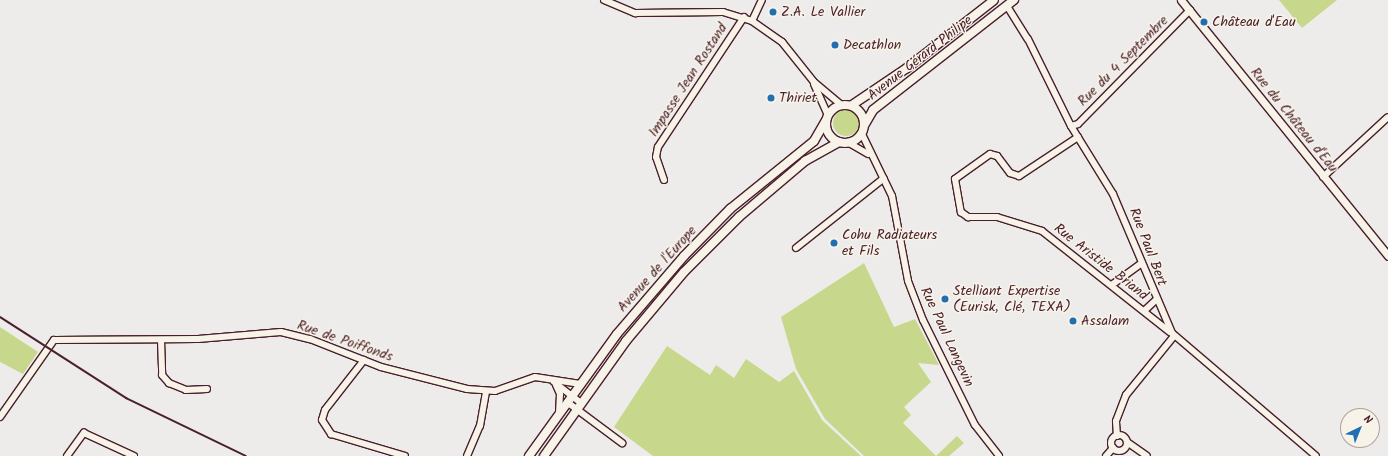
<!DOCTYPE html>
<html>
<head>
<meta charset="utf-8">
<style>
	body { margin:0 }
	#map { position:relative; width:1388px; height:456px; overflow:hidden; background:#edeceb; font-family:Kalam,sans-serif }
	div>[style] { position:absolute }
	.green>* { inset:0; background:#c7d88c }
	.round { border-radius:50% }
	.roads { filter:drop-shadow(1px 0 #4a1f2b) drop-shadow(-1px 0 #4a1f2b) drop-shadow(0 1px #4a1f2b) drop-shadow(0 -1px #4a1f2b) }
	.minor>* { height:6px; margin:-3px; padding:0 3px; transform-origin:3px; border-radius:3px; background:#f7f3e8 }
	.minor>.ring { margin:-3px; padding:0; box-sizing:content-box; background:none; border:6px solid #f7f3e8; border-radius:50% }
	.tertiary>* { height:7px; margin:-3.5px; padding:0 3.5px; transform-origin:3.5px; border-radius:3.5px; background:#f7f3e8 }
	.secondary>* { height:8px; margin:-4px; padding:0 4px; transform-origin:4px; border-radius:4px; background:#f7f3e8 }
	.secondary>.ring { margin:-4px; padding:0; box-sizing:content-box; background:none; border:8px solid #f7f3e8; border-radius:50% }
	.rail>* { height:2px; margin:-1px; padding:0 1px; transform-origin:1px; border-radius:1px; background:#4a1f2b }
	.dots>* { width:11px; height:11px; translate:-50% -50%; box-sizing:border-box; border:2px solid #f7f3e8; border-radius:50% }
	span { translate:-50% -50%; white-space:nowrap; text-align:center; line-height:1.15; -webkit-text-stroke:3px #f7f3e8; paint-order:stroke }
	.poi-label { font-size:14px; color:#4a1f2b }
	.left { translate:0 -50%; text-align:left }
	.street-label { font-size:14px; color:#4a1f2b }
	.north { position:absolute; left:1340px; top:408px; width:40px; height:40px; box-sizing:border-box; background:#f7f3e8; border:1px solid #b29e9c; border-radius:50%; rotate:43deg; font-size:11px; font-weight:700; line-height:16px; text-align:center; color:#4a1f2b }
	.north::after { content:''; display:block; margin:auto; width:14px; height:18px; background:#1f6fb2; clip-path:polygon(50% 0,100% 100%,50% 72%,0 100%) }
</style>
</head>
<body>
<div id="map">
	<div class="green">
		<i style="clip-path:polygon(1279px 0,1337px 0,1302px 28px)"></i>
		<i class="round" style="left:833px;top:110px;width:26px;height:26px"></i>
		<i style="clip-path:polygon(864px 263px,894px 327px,915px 319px,939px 365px,918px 363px,931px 382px,904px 407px,911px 415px,903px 423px,936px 456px,957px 436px,964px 443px,949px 456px,864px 456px,825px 419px,796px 369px,781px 317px)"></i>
		<i style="clip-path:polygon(0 327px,38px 352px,23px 374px,0 362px)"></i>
		<i style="clip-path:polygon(667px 346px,710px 375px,716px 365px,734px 378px,746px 359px,779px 382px,794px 371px,822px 420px,861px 456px,653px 456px,614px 427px)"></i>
	</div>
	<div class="roads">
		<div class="minor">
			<i style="left:604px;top:0;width:34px;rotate:23deg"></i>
			<i style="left:635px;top:13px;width:88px;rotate:-0.7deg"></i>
			<i style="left:723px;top:12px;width:30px;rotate:17deg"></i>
			<i style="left:752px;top:21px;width:37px;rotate:35deg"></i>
			<i style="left:782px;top:42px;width:51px;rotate:51.3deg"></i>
			<i style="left:814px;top:82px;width:35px;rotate:40deg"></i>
			<i style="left:1007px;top:6px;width:39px;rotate:58deg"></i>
			<i style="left:1028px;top:39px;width:97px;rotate:63.7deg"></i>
			<i style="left:1071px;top:126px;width:80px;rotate:58.3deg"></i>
			<i style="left:1113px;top:194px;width:151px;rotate:67deg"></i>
			<i style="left:1172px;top:333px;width:189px;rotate:40.5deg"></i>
			<i style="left:752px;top:21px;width:23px;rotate:-65deg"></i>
			<i style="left:814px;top:84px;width:34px;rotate:66deg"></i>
			<i style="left:1071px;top:126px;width:7px;rotate:-16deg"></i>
			<i style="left:1078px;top:124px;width:160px;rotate:-45.5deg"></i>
			<i style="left:862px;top:134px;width:69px;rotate:64.2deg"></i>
			<i style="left:892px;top:196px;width:86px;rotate:79.3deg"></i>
			<i style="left:908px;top:281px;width:42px;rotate:69deg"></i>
			<i style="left:923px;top:320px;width:117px;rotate:63.7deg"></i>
			<i style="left:975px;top:425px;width:39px;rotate:52deg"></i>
			<i style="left:1078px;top:137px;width:71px;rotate:146.5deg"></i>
			<i style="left:1019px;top:176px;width:9px;rotate:-162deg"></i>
			<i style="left:1010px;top:173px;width:21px;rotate:-127deg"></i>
			<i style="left:997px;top:156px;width:7px;rotate:-164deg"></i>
			<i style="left:990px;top:154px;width:43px;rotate:144.5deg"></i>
			<i style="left:955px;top:179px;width:34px;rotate:80deg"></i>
			<i style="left:961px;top:212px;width:9px;rotate:36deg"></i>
			<i style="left:968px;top:217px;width:29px"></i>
			<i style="left:997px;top:217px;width:47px;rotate:17.3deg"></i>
			<i style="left:1042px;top:231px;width:163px;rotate:38.3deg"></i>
			<i style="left:849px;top:143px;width:22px;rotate:30deg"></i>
			<i style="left:1323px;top:177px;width:88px;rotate:-42.7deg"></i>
			<i style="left:664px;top:180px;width:24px;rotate:-109deg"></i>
			<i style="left:656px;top:157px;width:10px;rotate:-79deg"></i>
			<i style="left:658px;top:147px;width:156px;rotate:-56.5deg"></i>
			<i style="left:796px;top:248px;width:112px;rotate:-38.5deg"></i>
			<i style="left:1113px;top:284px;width:34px;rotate:-36deg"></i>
			<i style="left:1144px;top:311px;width:16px;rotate:-43deg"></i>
			<i style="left:161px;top:340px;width:35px;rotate:88deg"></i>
			<i style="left:162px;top:375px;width:11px;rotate:49deg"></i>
			<i style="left:169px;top:383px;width:18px;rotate:22deg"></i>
			<i style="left:186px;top:390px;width:21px;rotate:-3deg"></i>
			<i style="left:364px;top:360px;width:63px;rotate:128deg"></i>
			<i style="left:325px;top:410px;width:10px;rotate:107deg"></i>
			<i style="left:322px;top:420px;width:17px;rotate:57deg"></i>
			<i style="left:331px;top:434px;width:77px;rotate:16.6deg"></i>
			<i style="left:554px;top:382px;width:34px;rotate:38deg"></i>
			<i style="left:556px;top:385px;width:10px;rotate:66deg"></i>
			<i style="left:560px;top:394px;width:19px;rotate:93deg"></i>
			<i style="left:567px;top:402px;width:69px;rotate:36.7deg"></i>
			<i style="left:0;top:417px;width:94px;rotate:-55deg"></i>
			<i style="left:54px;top:340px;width:144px;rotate:-0.4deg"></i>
			<i style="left:198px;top:339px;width:83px;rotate:-4.8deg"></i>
			<i style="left:281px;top:332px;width:30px;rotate:14deg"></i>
			<i style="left:310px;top:339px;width:76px;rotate:21.5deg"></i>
			<i style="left:381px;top:367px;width:89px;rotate:14.3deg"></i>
			<i style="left:467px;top:389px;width:28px;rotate:4deg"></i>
			<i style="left:495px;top:391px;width:42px;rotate:-19.3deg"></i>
			<i style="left:535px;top:377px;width:46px;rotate:8.8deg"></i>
			<i class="ring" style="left:1111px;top:435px;width:10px;height:10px"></i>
			<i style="left:1117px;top:436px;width:15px;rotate:-94deg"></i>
			<i style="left:1116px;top:421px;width:28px;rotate:-69deg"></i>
			<i style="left:1126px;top:395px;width:76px;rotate:-50.9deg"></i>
			<i style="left:1127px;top:442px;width:24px;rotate:35deg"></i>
			<i style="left:67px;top:456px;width:29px;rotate:-54deg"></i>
			<i style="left:84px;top:433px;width:55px;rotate:24.7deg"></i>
			<i style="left:467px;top:456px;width:33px;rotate:-67deg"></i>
			<i style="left:480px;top:426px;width:35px;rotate:-80deg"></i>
			<i style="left:1106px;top:456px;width:11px;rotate:-49deg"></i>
		</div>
		<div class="tertiary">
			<i style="left:1181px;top:0;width:329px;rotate:51deg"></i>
		</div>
		<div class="secondary">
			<i class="ring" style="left:826px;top:105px;width:30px;height:30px"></i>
			<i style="left:852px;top:105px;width:66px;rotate:-33.9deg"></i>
			<i style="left:907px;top:68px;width:110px;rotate:-38deg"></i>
			<i style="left:865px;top:124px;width:16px;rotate:-60deg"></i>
			<i style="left:873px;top:110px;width:179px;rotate:-38deg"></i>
			<i style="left:529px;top:456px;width:150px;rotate:-54.2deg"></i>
			<i style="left:617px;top:334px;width:103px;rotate:-49.3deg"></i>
			<i style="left:684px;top:256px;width:66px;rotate:-45.6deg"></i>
			<i style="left:730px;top:209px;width:108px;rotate:-39deg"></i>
			<i style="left:814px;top:141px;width:24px;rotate:-60deg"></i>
			<i style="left:544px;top:456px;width:141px;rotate:-54.5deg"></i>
			<i style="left:626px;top:341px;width:90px;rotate:-50deg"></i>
			<i style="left:684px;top:272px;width:78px;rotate:-45deg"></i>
			<i style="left:739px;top:217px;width:87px;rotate:-40.3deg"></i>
			<i style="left:805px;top:161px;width:39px;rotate:-29deg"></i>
		</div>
	</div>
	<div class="rail">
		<i style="left:0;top:317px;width:150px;rotate:32.7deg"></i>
		<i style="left:126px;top:398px;width:133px;rotate:25.8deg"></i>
	</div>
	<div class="dots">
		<i style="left:773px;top:12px;background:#1f6fb2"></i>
		<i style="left:1204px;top:22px;background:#1f6fb2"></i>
		<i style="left:835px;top:45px;background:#1f6fb2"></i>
		<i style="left:771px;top:98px;background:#1f6fb2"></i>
		<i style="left:834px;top:243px;background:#1f6fb2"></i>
		<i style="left:945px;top:299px;background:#1f6fb2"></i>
		<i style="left:1073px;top:321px;background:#1f6fb2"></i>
	</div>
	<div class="poi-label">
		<span class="left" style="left:781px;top:12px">Z.A. Le Vallier</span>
		<span class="left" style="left:1212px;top:22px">Château d'Eau</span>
		<span class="left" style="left:843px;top:45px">Decathlon</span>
		<span class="left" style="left:779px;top:98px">Thiriet</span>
		<span class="left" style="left:842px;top:243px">Cohu Radiateurs<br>et Fils</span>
		<span class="left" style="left:953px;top:299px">Stelliant Expertise<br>(Eurisk, Clé, TEXA)</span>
		<span class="left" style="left:1081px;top:321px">Assalam</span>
	</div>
	<div class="street-label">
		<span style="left:920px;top:58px;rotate:-38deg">Avenue Gérard Philipe</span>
		<span style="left:1123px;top:61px;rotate:-45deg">Rue du 4 Septembre</span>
		<span style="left:688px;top:80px;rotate:-57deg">Impasse Jean Rostand</span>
		<span style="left:1294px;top:120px;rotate:51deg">Rue du Château d'Eau</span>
		<span style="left:1148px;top:247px;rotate:69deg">Rue Paul Bert</span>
		<span style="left:1101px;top:262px;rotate:38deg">Rue Aristide Briand</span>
		<span style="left:657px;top:269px;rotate:-48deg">Avenue de l'Europe</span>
		<span style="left:947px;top:337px;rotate:65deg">Rue Paul Langevin</span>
		<span style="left:345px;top:341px;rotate:19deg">Rue de Poiffonds</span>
	</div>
	<div class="north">N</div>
</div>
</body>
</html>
